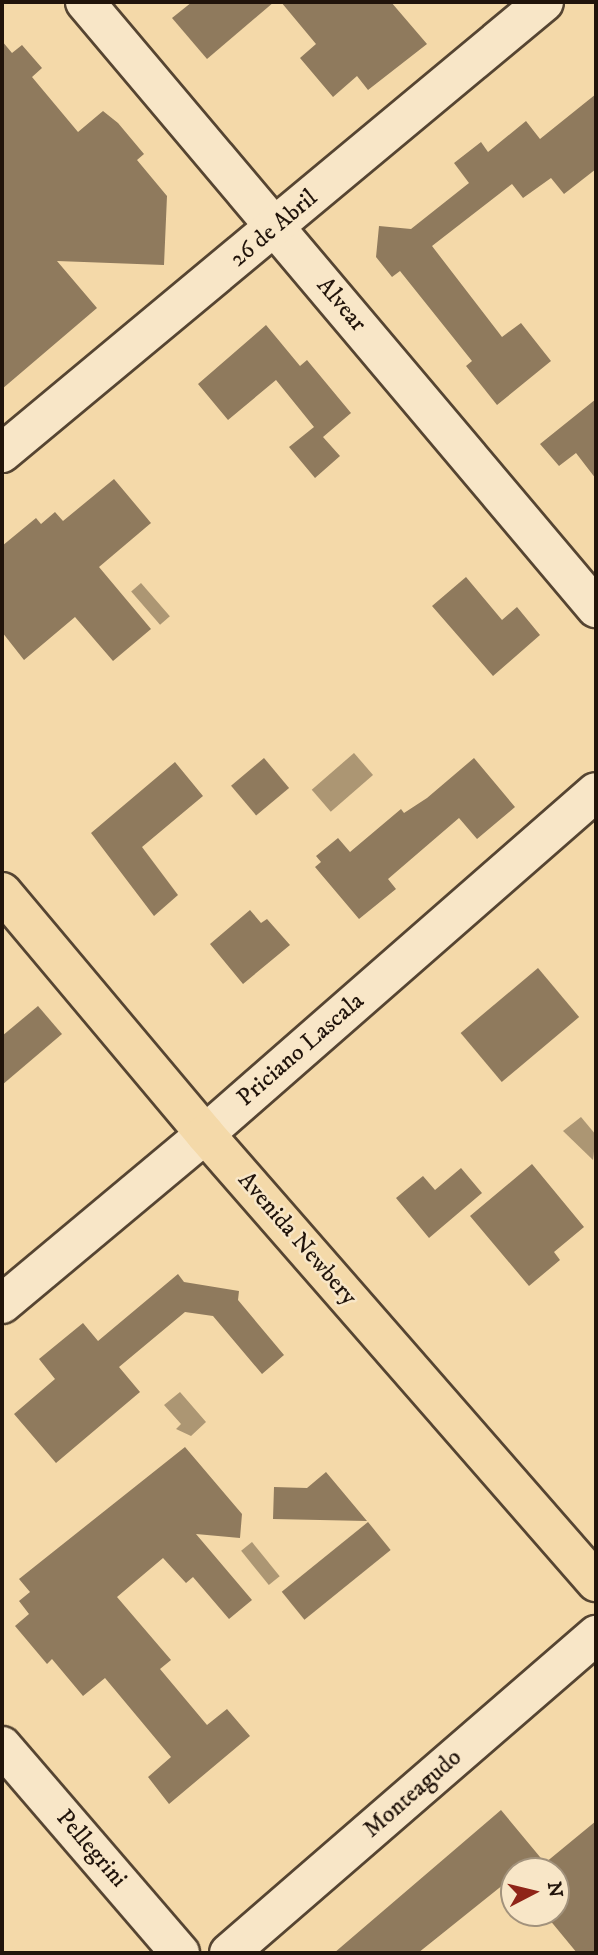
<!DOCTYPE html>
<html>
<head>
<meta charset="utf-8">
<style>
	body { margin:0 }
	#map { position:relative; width:598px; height:1955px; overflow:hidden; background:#f4d9a9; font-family:"IM FELL DW Pica",serif }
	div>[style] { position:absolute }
	.water>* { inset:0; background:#ac9673; transform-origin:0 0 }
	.building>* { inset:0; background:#8f7a5d; transform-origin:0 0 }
	.roads { filter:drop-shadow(2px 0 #564532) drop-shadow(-2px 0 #564532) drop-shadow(0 2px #564532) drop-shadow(0 -2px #564532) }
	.minor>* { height:38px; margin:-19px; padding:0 19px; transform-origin:19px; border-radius:19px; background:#f8e6c7 }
	.major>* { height:38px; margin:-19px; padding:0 19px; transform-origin:19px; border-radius:19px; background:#f4d9a9 }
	span { translate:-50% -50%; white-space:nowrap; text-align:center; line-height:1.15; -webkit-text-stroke:5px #f8e6c7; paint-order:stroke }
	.street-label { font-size:24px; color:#21140b }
	.frame { position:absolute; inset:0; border:4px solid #21140b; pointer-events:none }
	.north { position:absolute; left:500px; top:1857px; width:70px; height:70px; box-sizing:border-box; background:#f8e6c7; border:2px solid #a2927c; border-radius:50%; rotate:83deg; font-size:19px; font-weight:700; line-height:28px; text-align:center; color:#21140b }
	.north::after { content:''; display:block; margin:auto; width:24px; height:32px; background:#8f2418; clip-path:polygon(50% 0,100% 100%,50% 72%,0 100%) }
</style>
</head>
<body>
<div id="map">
	<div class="water">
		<i style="left:141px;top:583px;width:44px;height:13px;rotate:49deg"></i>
		<i style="left:354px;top:753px;width:29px;height:56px;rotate:49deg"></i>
		<i style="clip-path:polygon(581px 1117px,596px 1135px,593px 1160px,563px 1131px)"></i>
		<i style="clip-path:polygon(180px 1392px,206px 1422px,191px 1436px,176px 1429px,181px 1424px,164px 1405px)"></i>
		<i style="left:252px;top:1542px;width:44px;height:14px;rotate:51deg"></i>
	</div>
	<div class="building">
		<i style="clip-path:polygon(192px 2px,274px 2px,207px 59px,172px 18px)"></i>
		<i style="clip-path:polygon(281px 2px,391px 2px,427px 44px,368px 90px,357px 76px,333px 97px,300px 58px,316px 44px)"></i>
		<i style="clip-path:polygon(2px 41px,12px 53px,22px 45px,42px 68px,32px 77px,78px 132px,103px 111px,118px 123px,144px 154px,137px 160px,167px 196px,164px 265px,57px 261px,97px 308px,2px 389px)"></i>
		<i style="clip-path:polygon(596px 94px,596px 169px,564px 194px,551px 178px,523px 198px,512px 184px,432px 246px,502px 337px,521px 323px,551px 361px,497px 405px,466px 366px,472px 361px,400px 271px,392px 277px,376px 257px,379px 226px,411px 229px,469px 183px,454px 163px,481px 142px,488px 152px,526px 121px,540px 139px)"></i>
		<i style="clip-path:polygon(266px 325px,300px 366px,307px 360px,351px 413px,323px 437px,340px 456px,315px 478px,289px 447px,314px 427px,276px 380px,228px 420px,198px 384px)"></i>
		<i style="clip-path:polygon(596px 399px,596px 479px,576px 453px,559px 466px,540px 444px)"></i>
		<i style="clip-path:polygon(114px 479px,151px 523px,99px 567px,151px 629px,113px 661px,75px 617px,24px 660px,2px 632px,2px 546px,36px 518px,41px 524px,55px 512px,63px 521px)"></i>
		<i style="clip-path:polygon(466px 577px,502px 620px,517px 607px,540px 635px,493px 676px,432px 606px)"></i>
		<i style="left:264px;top:758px;width:39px;height:43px;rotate:50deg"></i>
		<i style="clip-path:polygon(474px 758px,515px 807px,477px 839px,459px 818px,388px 879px,396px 889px,359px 919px,315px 867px,321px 862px,316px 856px,338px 838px,350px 852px,401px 809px,404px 813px,427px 798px)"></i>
		<i style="clip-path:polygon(175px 762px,203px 796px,142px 847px,178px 895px,154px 916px,91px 833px)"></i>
		<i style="clip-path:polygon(250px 910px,261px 923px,267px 919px,290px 945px,243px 984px,210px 944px)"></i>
		<i style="left:538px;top:968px;width:64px;height:101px;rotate:50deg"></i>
		<i style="clip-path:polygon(38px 1006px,62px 1034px,2px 1085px,2px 1036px)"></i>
		<i style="clip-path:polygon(532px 1164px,584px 1227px,554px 1252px,560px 1260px,529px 1286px,470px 1216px)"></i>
		<i style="clip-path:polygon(461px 1168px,482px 1193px,429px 1238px,396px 1198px,423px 1176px,435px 1190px)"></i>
		<i style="clip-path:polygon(178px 1274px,184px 1282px,239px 1291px,238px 1300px,284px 1355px,262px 1374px,213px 1316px,185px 1312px,119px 1367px,140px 1392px,56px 1463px,14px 1414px,55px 1379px,39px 1359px,83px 1323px,98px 1341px)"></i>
		<i style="clip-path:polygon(185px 1447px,242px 1514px,240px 1538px,196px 1534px,252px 1600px,229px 1619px,193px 1577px,186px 1583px,163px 1558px,117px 1597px,171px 1660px,160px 1669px,207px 1725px,227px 1709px,250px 1736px,169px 1804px,148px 1777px,171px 1757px,105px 1678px,83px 1696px,52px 1659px,47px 1664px,15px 1626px,29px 1614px,19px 1601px,30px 1592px,19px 1579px)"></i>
		<i style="clip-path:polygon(326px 1472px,367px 1521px,273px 1519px,274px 1487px,307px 1488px)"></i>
		<i style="left:368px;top:1522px;width:36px;height:111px;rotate:51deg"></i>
		<i style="clip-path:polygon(501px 1810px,545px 1863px,596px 1821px,596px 1953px,577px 1953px,544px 1913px,556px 1913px,556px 1871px,514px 1871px,514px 1876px,418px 1953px,334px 1953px)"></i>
	</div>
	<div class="roads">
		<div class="minor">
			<i style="left:85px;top:2px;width:793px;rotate:49.86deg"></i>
			<i style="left:2px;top:453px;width:705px;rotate:-39.76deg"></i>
			<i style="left:2px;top:1304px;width:265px;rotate:-39.9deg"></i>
			<i style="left:205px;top:1134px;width:519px;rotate:-41.18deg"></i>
			<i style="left:2px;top:1746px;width:273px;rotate:49.3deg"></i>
			<i style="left:229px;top:1953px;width:486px;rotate:-40.9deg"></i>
		</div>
		<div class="major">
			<i style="left:2px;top:892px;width:316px;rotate:50deg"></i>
			<i style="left:205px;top:1134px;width:595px;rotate:48.89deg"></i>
		</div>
	</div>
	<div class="street-label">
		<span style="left:274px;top:229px;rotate:-40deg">26 de Abril</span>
		<span style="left:341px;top:305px;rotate:50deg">Alvear</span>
		<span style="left:301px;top:1050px;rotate:-41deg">Priciano Lascala</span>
		<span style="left:297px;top:1239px;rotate:49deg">Avenida Newbery</span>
		<span style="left:413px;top:1794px;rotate:-41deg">Monteagudo</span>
		<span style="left:91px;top:1849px;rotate:49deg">Pellegrini</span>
	</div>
	<div class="frame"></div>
	<div class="north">N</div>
</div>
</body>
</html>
